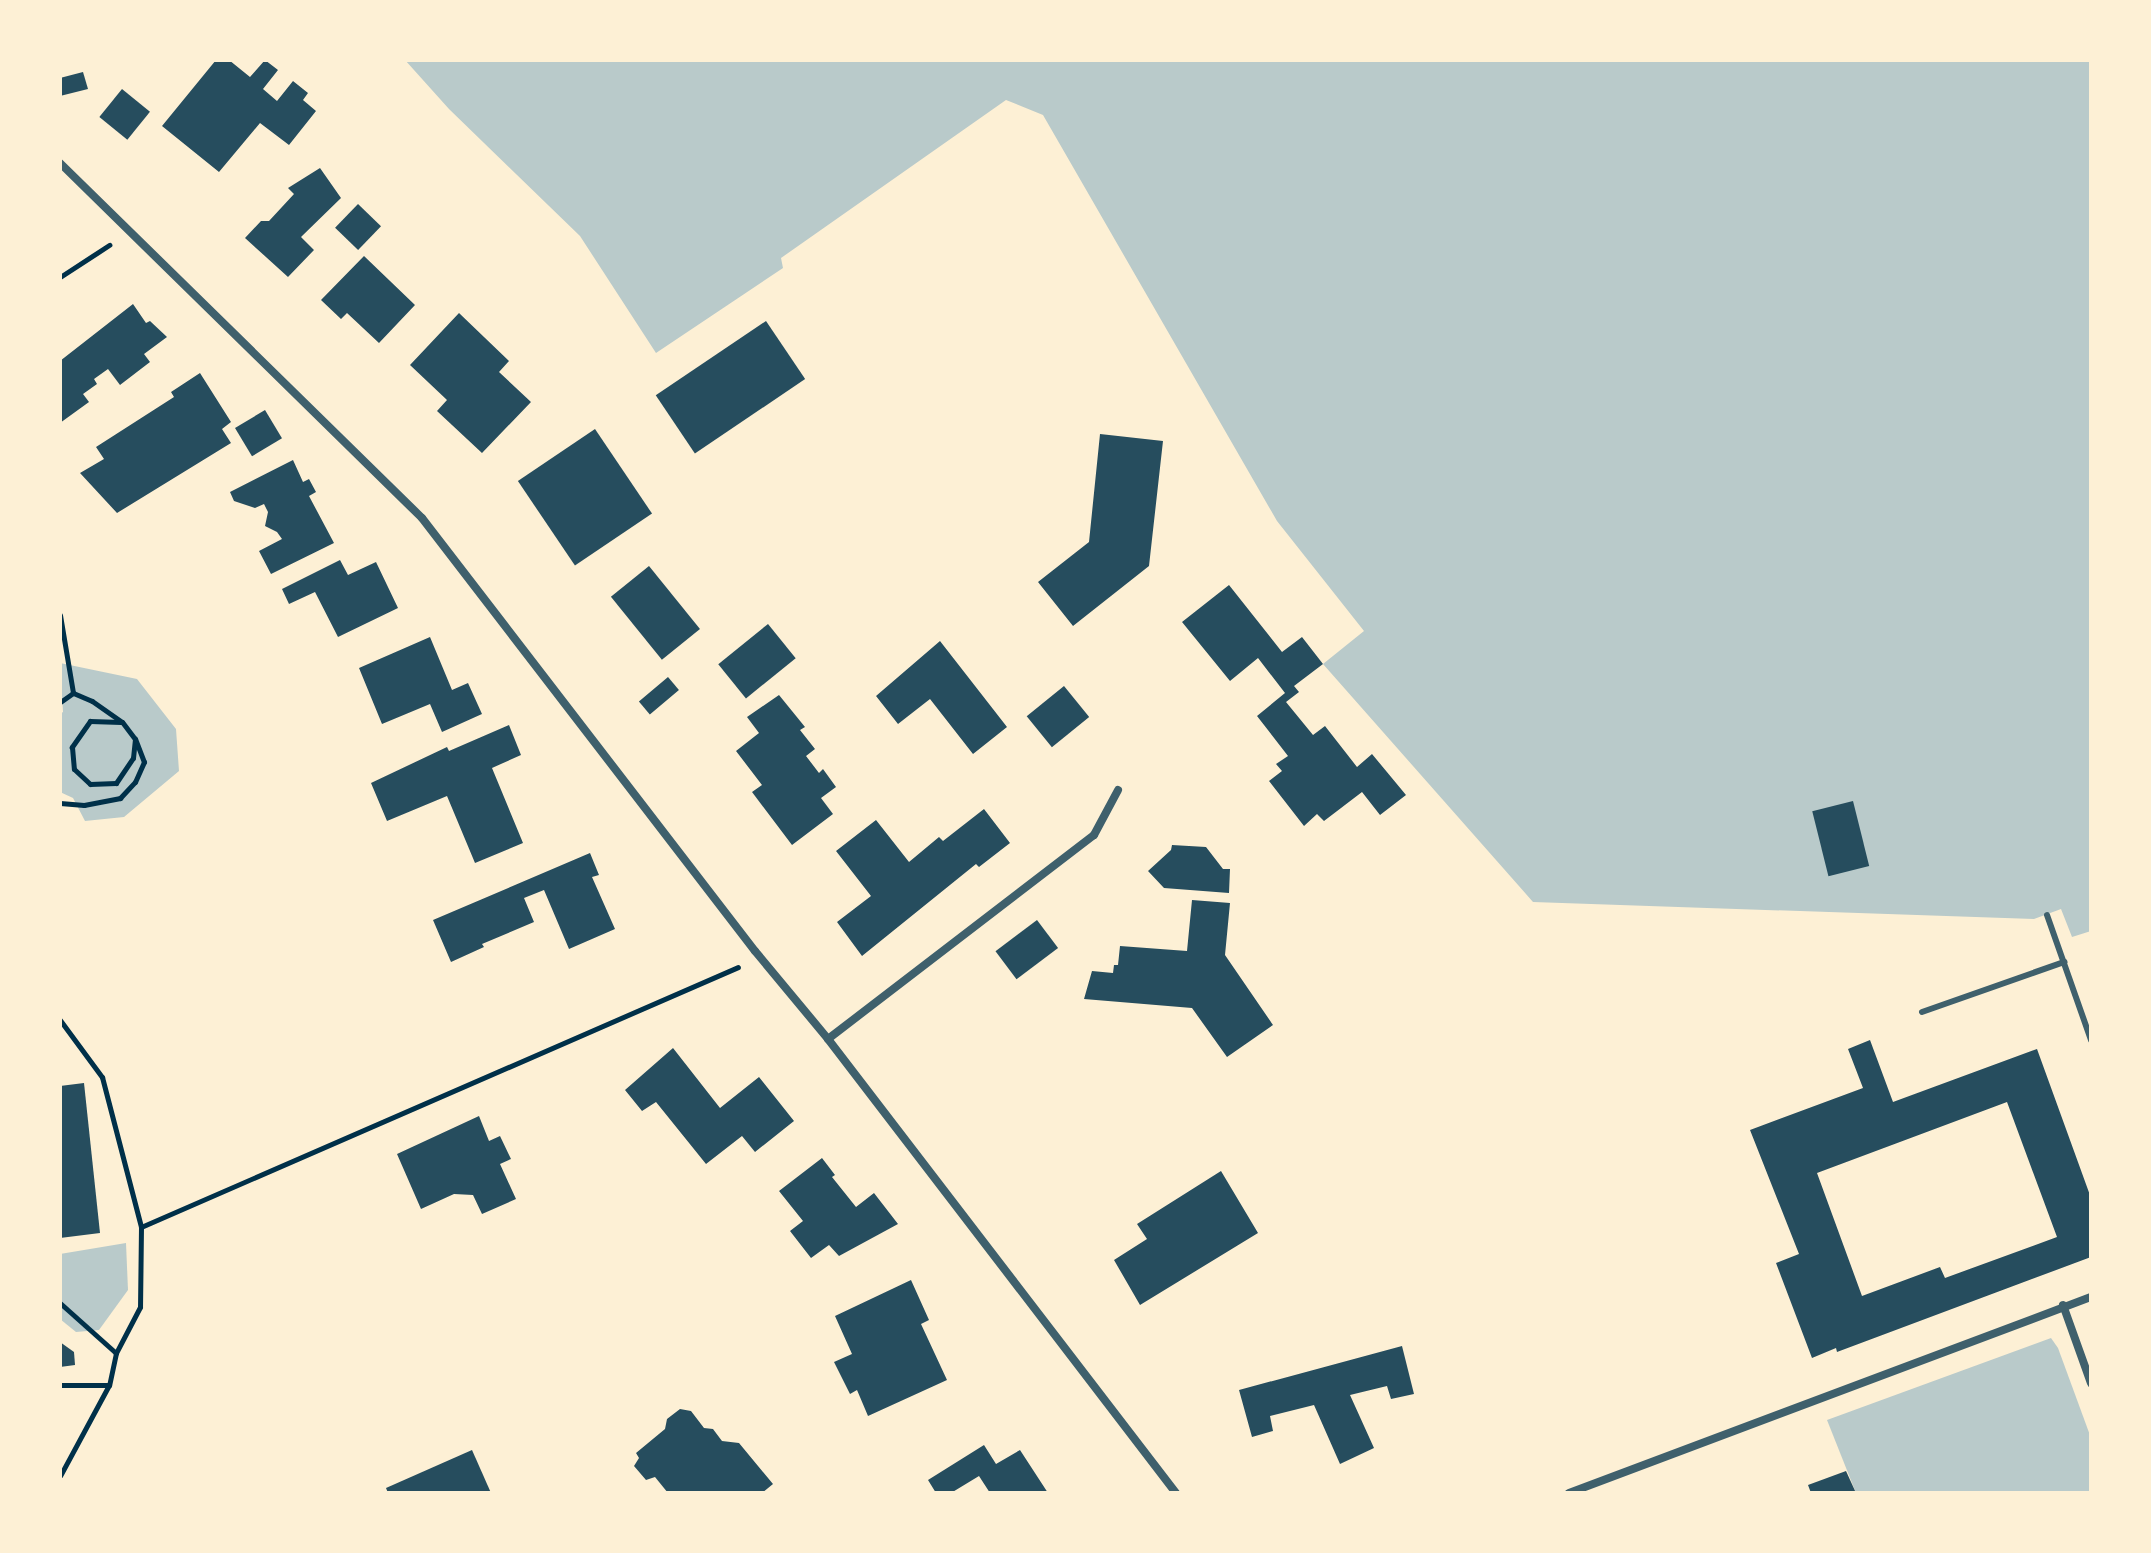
<!DOCTYPE html>
<html>
<head>
<meta charset="utf-8">
<style>
	body { margin:0 }
	#map { position:relative; width:2151px; height:1553px; overflow:hidden; background:#fdf0d5; font-family:"Source Serif 4",serif }
	div>[style] { position:absolute }
	.green>* { inset:0; background:#b9caca }
	.building>* { inset:0; background:#264d5e; transform-origin:0 0 }
	.path>* { height:5px; margin:-2.5px; padding:0 2.5px; transform-origin:2.5px; border-radius:2.5px; background:#003049 }
	.service>* { height:6px; margin:-3px; padding:0 3px; transform-origin:3px; border-radius:3px; background:#3f606c }
	.minor>* { height:8px; margin:-4px; padding:0 4px; transform-origin:4px; border-radius:4px; background:#3f606c }
	span { translate:-50% -50%; white-space:nowrap; text-align:center; line-height:1.15; -webkit-text-stroke:8px #fdf0d5; paint-order:stroke }
	.frame { position:absolute; inset:0; border:62px solid #fdf0d5; pointer-events:none }
</style>
</head>
<body>
<div id="map">
	<div class="green">
		<i style="clip-path:polygon(405px 60px,2091px 60px,2091px 931px,2072px 937px,2061px 909px,2034px 919px,1533px 902px,1323px 664px,1364px 631px,1277px 521px,1043px 115px,1006px 100px,781px 258px,783px 268px,656px 353px,580px 236px,449px 109px)"></i>
		<i style="clip-path:polygon(60px 663px,137px 679px,176px 729px,179px 771px,124px 817px,85px 821px,73px 798px,60px 792px,60px 714px,63px 712px)"></i>
		<i style="clip-path:polygon(126px 1243px,128px 1290px,99px 1330px,76px 1332px,60px 1319px,60px 1254px)"></i>
		<i style="clip-path:polygon(2051px 1338px,2058px 1348px,2091px 1438px,2091px 1493px,1856px 1493px,1827px 1420px)"></i>
	</div>
	<div class="building">
		<i style="clip-path:polygon(216px 60px,229px 60px,250px 77px,265px 60px,278px 70px,263px 89px,277px 101px,293px 81px,308px 93px,303px 100px,316px 111px,289px 145px,260px 123px,219px 172px,162px 126px)"></i>
		<i style="clip-path:polygon(83px 72px,88px 89px,60px 96px,60px 78px)"></i>
		<i style="left:122px;top:89px;width:36px;height:36px;rotate:39deg"></i>
		<i style="clip-path:polygon(320px 168px,341px 198px,301px 237px,314px 250px,288px 277px,245px 238px,261px 221px,269px 221px,294px 194px,288px 188px)"></i>
		<i style="left:358px;top:204px;width:32px;height:33px;rotate:44deg"></i>
		<i style="clip-path:polygon(364px 256px,415px 305px,379px 343px,347px 313px,341px 319px,321px 300px)"></i>
		<i style="clip-path:polygon(133px 304px,146px 323px,150px 321px,167px 337px,144px 354px,150px 362px,120px 385px,108px 369px,94px 379px,97px 384px,83px 394px,89px 402px,60px 423px,60px 361px)"></i>
		<i style="clip-path:polygon(459px 313px,509px 361px,499px 372px,531px 402px,482px 453px,437px 411px,447px 400px,410px 365px)"></i>
		<i style="left:766px;top:321px;width:70px;height:133px;rotate:56deg"></i>
		<i style="clip-path:polygon(200px 373px,231px 422px,222px 429px,231px 443px,117px 513px,80px 473px,104px 459px,96px 447px,174px 397px,171px 392px)"></i>
		<i style="left:265px;top:410px;width:33px;height:35px;rotate:59deg"></i>
		<i style="left:595px;top:429px;width:102px;height:93px;rotate:56deg"></i>
		<i style="clip-path:polygon(1100px 434px,1163px 441px,1149px 566px,1073px 626px,1038px 582px,1089px 542px)"></i>
		<i style="clip-path:polygon(293px 460px,303px 482px,309px 479px,316px 492px,309px 496px,334px 543px,271px 574px,259px 551px,282px 539px,277px 532px,265px 526px,268px 512px,264px 504px,255px 508px,234px 501px,230px 492px)"></i>
		<i style="clip-path:polygon(340px 560px,348px 575px,376px 562px,398px 608px,338px 637px,315px 592px,289px 604px,282px 589px)"></i>
		<i style="left:649px;top:566px;width:81px;height:49px;rotate:51deg"></i>
		<i style="clip-path:polygon(1229px 585px,1282px 652px,1302px 637px,1323px 664px,1294px 686px,1299px 692px,1286px 702px,1313px 735px,1325px 726px,1357px 767px,1372px 754px,1406px 795px,1380px 815px,1362px 792px,1324px 821px,1317px 814px,1304px 826px,1269px 781px,1282px 771px,1276px 764px,1288px 756px,1257px 716px,1285px 693px,1258px 658px,1230px 681px,1182px 622px)"></i>
		<i style="left:768px;top:624px;width:44px;height:64px;rotate:51deg"></i>
		<i style="clip-path:polygon(430px 637px,452px 690px,468px 683px,482px 714px,442px 732px,430px 704px,382px 724px,359px 668px)"></i>
		<i style="clip-path:polygon(940px 641px,1007px 727px,973px 754px,930px 699px,898px 724px,876px 696px)"></i>
		<i style="left:668px;top:677px;width:17px;height:38px;rotate:50deg"></i>
		<i style="left:1064px;top:686px;width:40px;height:48px;rotate:51deg"></i>
		<i style="clip-path:polygon(779px 695px,805px 727px,800px 730px,815px 749px,806px 756px,819px 773px,823px 769px,836px 787px,821px 798px,833px 814px,792px 845px,752px 792px,762px 785px,736px 751px,759px 733px,747px 717px)"></i>
		<i style="clip-path:polygon(509px 725px,521px 755px,492px 768px,523px 843px,475px 863px,447px 796px,387px 821px,371px 783px,447px 747px,449px 751px)"></i>
		<i style="left:1853px;top:801px;width:67px;height:42px;rotate:76deg"></i>
		<i style="clip-path:polygon(984px 809px,1010px 843px,979px 867px,976px 864px,862px 956px,837px 922px,871px 896px,836px 851px,876px 820px,909px 862px,939px 837px,943px 841px)"></i>
		<i style="clip-path:polygon(1172px 845px,1206px 847px,1223px 869px,1230px 869px,1229px 893px,1164px 888px,1148px 871px,1171px 850px)"></i>
		<i style="clip-path:polygon(590px 853px,599px 875px,592px 877px,615px 929px,569px 949px,544px 890px,524px 898px,534px 922px,482px 944px,484px 947px,451px 962px,433px 920px)"></i>
		<i style="clip-path:polygon(1192px 900px,1230px 903px,1225px 955px,1273px 1025px,1227px 1057px,1192px 1008px,1084px 999px,1092px 971px,1113px 973px,1114px 965px,1118px 965px,1120px 946px,1187px 951px)"></i>
		<i style="left:1037px;top:920px;width:35px;height:52px;rotate:53deg"></i>
		<i style="clip-path:polygon(evenodd,1870px 1040px,1893px 1102px,2037px 1049px,2091px 1198px,2091px 1257px,1837px 1352px,1836px 1348px,1812px 1358px,1776px 1263px,1799px 1254px,1750px 1130px,1863px 1088px,1848px 1049px,1870px 1040px,2007px 1102px,2057px 1237px,1945px 1278px,1940px 1267px,1862px 1296px,1817px 1173px,2007px 1102px)"></i>
		<i style="clip-path:polygon(673px 1048px,720px 1108px,759px 1077px,794px 1121px,755px 1152px,742px 1136px,706px 1164px,656px 1102px,642px 1111px,625px 1090px)"></i>
		<i style="clip-path:polygon(84px 1083px,100px 1233px,60px 1238px,60px 1086px)"></i>
		<i style="clip-path:polygon(479px 1116px,489px 1141px,500px 1136px,511px 1159px,500px 1164px,516px 1199px,482px 1214px,473px 1195px,454px 1194px,421px 1209px,397px 1154px)"></i>
		<i style="clip-path:polygon(822px 1158px,835px 1175px,832px 1177px,856px 1207px,874px 1193px,898px 1224px,839px 1256px,829px 1245px,811px 1258px,790px 1231px,803px 1221px,779px 1191px)"></i>
		<i style="clip-path:polygon(1221px 1171px,1258px 1233px,1140px 1305px,1114px 1260px,1147px 1239px,1137px 1224px)"></i>
		<i style="clip-path:polygon(911px 1280px,929px 1320px,921px 1324px,947px 1380px,868px 1416px,857px 1390px,850px 1394px,834px 1362px,852px 1354px,835px 1316px)"></i>
		<i style="clip-path:polygon(60px 1342px,74px 1352px,75px 1365px,60px 1367px)"></i>
		<i style="clip-path:polygon(1402px 1346px,1414px 1394px,1391px 1399px,1387px 1386px,1350px 1395px,1374px 1448px,1340px 1464px,1314px 1405px,1270px 1416px,1273px 1431px,1252px 1437px,1239px 1390px)"></i>
		<i style="clip-path:polygon(680px 1409px,691px 1411px,704px 1428px,713px 1429px,722px 1441px,739px 1443px,773px 1484px,762px 1493px,668px 1493px,655px 1477px,646px 1480px,634px 1466px,639px 1458px,636px 1453px,665px 1429px,667px 1419px)"></i>
		<i style="clip-path:polygon(984px 1445px,996px 1464px,1020px 1450px,1048px 1493px,990px 1493px,979px 1476px,951px 1493px,936px 1493px,928px 1480px)"></i>
		<i style="clip-path:polygon(472px 1450px,491px 1493px,388px 1493px,386px 1488px)"></i>
		<i style="clip-path:polygon(1846px 1471px,1856px 1493px,1811px 1493px,1808px 1485px)"></i>
	</div>
	<div class="path">
		<i style="left:60px;top:277px;width:59px;rotate:-33.1deg"></i>
		<i style="left:60px;top:615px;width:79px;rotate:80.5deg"></i>
		<i style="left:73px;top:693px;width:16px;rotate:145deg"></i>
		<i style="left:121px;top:722px;width:31px;rotate:-178deg"></i>
		<i style="left:90px;top:721px;width:32px;rotate:125deg"></i>
		<i style="left:72px;top:747px;width:22px;rotate:85deg"></i>
		<i style="left:74px;top:769px;width:22px;rotate:43deg"></i>
		<i style="left:90px;top:784px;width:26px;rotate:-2deg"></i>
		<i style="left:116px;top:783px;width:30px;rotate:-56deg"></i>
		<i style="left:133px;top:758px;width:18px;rotate:-84deg"></i>
		<i style="left:60px;top:803px;width:24px;rotate:5deg"></i>
		<i style="left:84px;top:805px;width:37px;rotate:-11deg"></i>
		<i style="left:120px;top:798px;width:22px;rotate:-47deg"></i>
		<i style="left:135px;top:782px;width:22px;rotate:-66deg"></i>
		<i style="left:144px;top:762px;width:25px;rotate:-111deg"></i>
		<i style="left:135px;top:739px;width:21px;rotate:-127deg"></i>
		<i style="left:122px;top:722px;width:37px;rotate:-145deg"></i>
		<i style="left:92px;top:701px;width:21px;rotate:-157deg"></i>
		<i style="left:60px;top:1020px;width:71px;rotate:53.6deg"></i>
		<i style="left:102px;top:1077px;width:155px;rotate:75.4deg"></i>
		<i style="left:141px;top:1227px;width:80px;rotate:90.7deg"></i>
		<i style="left:140px;top:1307px;width:52px;rotate:117.6deg"></i>
		<i style="left:116px;top:1353px;width:33px;rotate:102deg"></i>
		<i style="left:109px;top:1385px;width:103px;rotate:118.3deg"></i>
		<i style="left:141px;top:1227px;width:651px;rotate:-23.53deg"></i>
		<i style="left:60px;top:1303px;width:75px;rotate:41.8deg"></i>
		<i style="left:60px;top:1385px;width:48px"></i>
	</div>
	<div class="service">
		<i style="left:2047px;top:915px;width:133px;rotate:70.6deg"></i>
		<i style="left:1922px;top:1012px;width:151px;rotate:-19.4deg"></i>
	</div>
	<div class="minor">
		<i style="left:60px;top:163px;width:507px;rotate:44.44deg"></i>
		<i style="left:422px;top:518px;width:546px;rotate:52.44deg"></i>
		<i style="left:755px;top:951px;width:114px;rotate:50.3deg"></i>
		<i style="left:828px;top:1039px;width:572px;rotate:52.53deg"></i>
		<i style="left:828px;top:1039px;width:335px;rotate:-37.5deg"></i>
		<i style="left:1094px;top:835px;width:51px;rotate:-61.9deg"></i>
		<i style="left:2063px;top:1305px;width:83px;rotate:70.3deg"></i>
		<i style="left:1569px;top:1493px;width:558px;rotate:-20.58deg"></i>
	</div>
	<div class="frame"></div>
</div>
</body>
</html>
